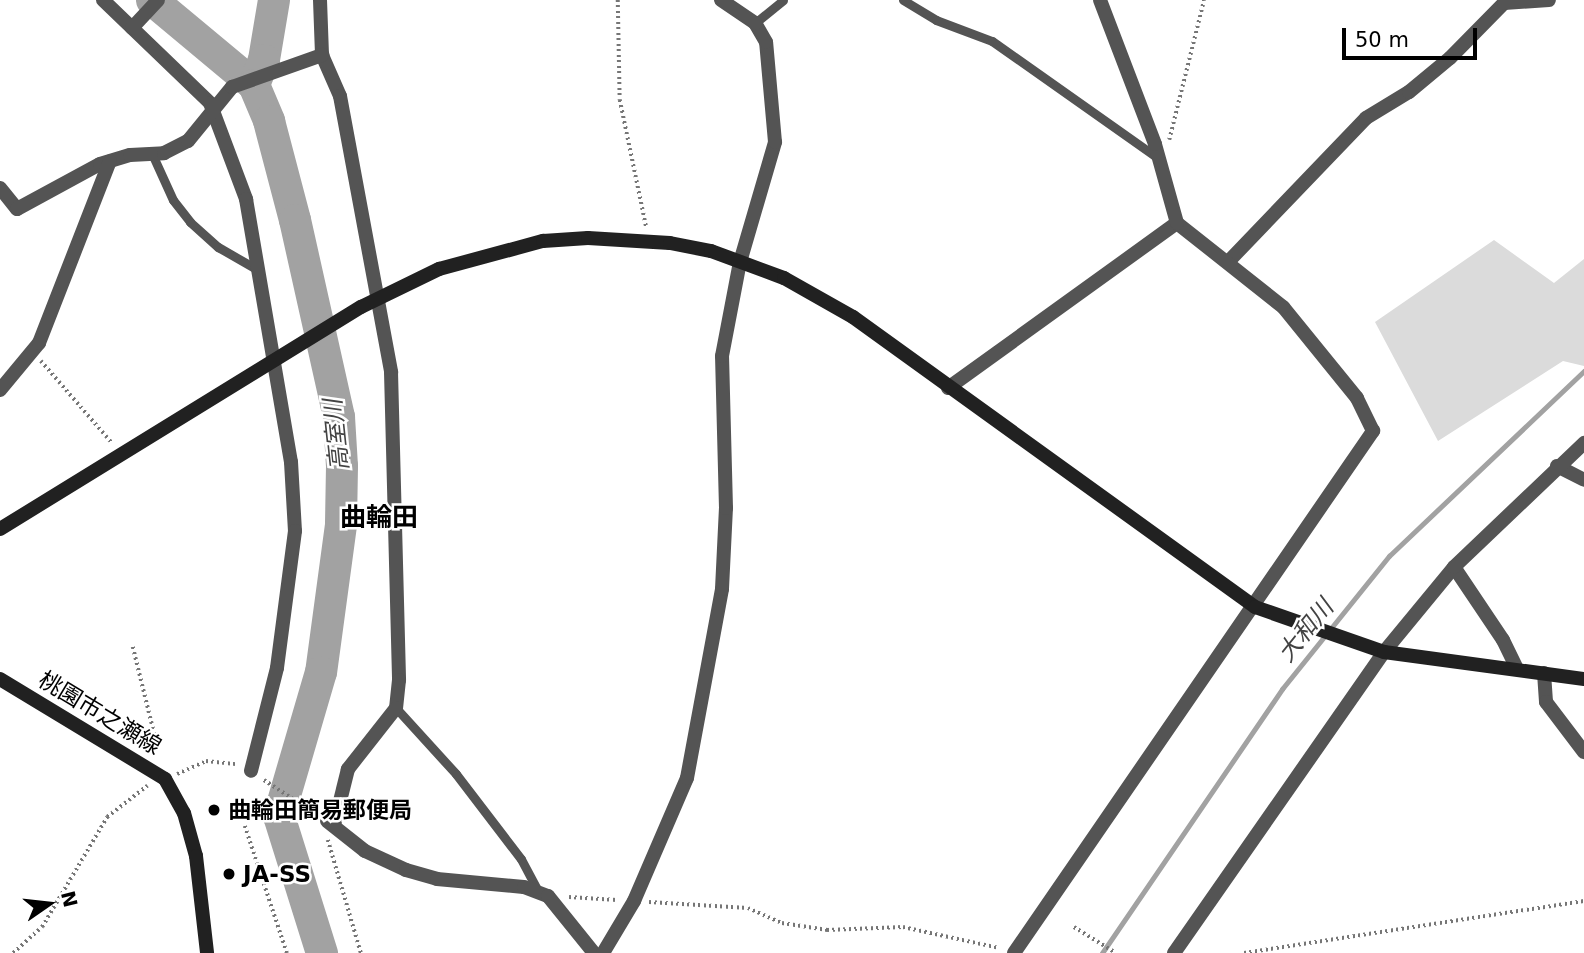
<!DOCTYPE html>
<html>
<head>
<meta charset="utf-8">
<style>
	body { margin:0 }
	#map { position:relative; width:1584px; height:953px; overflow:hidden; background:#fff; font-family:"DejaVu Sans","Noto Sans JP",sans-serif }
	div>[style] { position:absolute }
	.green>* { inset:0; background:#dbdbdb }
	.stream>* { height:5px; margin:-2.5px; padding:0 2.5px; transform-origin:2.5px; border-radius:2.5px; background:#a2a2a2 }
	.river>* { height:32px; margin:-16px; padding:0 16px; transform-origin:16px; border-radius:16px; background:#a2a2a2 }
	.path>* { height:3.5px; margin-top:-1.75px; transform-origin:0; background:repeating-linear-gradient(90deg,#767676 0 2px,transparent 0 5.5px) }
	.lane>* { height:9px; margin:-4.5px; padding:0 4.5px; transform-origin:4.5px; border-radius:4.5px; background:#545454 }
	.street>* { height:14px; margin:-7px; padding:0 7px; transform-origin:7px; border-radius:7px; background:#545454 }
	.secondary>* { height:14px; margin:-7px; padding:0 7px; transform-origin:7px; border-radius:7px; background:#212121 }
	.dots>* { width:19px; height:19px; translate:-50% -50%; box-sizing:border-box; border:4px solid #fff; border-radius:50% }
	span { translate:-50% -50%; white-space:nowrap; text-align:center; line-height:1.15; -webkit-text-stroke:5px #fff; paint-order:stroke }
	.street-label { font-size:23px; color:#000 }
	.poi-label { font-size:23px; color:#000; font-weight:700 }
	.left { translate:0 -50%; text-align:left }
	.water-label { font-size:24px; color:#434343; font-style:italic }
	.quarter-label { font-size:26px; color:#000; font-weight:700 }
	.north { position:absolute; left:14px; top:869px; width:70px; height:70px; -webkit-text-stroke:5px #fff; paint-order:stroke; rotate:76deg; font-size:19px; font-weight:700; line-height:28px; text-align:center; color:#000 }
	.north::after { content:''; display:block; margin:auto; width:24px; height:32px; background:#000; clip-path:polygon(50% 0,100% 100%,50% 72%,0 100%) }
	.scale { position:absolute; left:1342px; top:28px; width:135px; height:32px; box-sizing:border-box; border:4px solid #000; border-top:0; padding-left:9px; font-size:21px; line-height:24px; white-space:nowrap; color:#000; -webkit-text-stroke:5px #fff; paint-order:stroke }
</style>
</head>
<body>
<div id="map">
	<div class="green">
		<i style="clip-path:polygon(1494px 240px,1554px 283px,1584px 259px,1584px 366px,1563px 361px,1438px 441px,1375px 322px)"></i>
	</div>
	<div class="stream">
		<i style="left:1102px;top:953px;width:320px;rotate:-55.7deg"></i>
		<i style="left:1282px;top:689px;width:171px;rotate:-51.2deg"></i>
		<i style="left:1389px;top:556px;width:269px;rotate:-43.5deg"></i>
	</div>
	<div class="river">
		<i style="left:152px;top:0;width:133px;rotate:39.8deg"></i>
		<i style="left:274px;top:0;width:61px;rotate:99.5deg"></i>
		<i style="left:264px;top:60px;width:27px;rotate:112deg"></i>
		<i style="left:254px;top:85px;width:39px;rotate:67deg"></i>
		<i style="left:269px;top:121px;width:102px;rotate:75.3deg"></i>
		<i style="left:295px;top:220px;width:202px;rotate:77.4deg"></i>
		<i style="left:339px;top:417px;width:49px;rotate:86.5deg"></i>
		<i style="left:342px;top:466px;width:59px;rotate:91deg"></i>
		<i style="left:341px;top:525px;width:148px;rotate:97.7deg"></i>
		<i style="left:321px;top:672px;width:150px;rotate:106.3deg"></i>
		<i style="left:279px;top:816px;width:144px;rotate:72.6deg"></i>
	</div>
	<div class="path">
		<i style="left:618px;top:0;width:100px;rotate:88.9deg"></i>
		<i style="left:620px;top:100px;width:129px;rotate:78.3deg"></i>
		<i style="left:1169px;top:140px;width:144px;rotate:-76deg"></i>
		<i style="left:41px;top:361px;width:108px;rotate:49.1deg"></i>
		<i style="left:133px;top:647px;width:105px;rotate:76.2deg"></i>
		<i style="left:177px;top:774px;width:32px;rotate:-24deg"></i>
		<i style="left:206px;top:761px;width:30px;rotate:6deg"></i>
		<i style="left:264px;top:780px;width:62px;rotate:33.2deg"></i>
		<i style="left:245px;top:826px;width:134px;rotate:71.7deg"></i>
		<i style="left:328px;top:840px;width:118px;rotate:73.7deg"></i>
		<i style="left:569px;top:897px;width:48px;rotate:3.6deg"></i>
		<i style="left:649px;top:902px;width:99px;rotate:3.5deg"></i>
		<i style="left:748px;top:908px;width:37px;rotate:24deg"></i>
		<i style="left:782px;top:923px;width:46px;rotate:8.8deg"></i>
		<i style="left:827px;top:930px;width:76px;rotate:-2.3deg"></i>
		<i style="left:903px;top:927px;width:98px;rotate:12.3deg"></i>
		<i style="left:1074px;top:927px;width:49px;rotate:31.8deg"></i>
		<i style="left:13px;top:953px;width:39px;rotate:-42deg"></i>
		<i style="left:42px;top:927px;width:128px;rotate:-59.4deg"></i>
		<i style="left:107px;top:817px;width:51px;rotate:-37.8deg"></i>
		<i style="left:1244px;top:953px;width:344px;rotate:-8.7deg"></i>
	</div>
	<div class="lane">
		<i style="left:903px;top:0;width:39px;rotate:31deg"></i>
		<i style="left:936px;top:20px;width:60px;rotate:20.6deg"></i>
		<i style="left:992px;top:41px;width:204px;rotate:35.2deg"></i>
		<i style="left:755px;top:23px;width:36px;rotate:-39deg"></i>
		<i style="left:153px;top:156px;width:48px;rotate:65.6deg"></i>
		<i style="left:173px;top:200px;width:28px;rotate:52deg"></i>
		<i style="left:190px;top:222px;width:38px;rotate:42deg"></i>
		<i style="left:218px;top:247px;width:46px;rotate:29.9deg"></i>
		<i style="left:396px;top:708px;width:89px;rotate:47.7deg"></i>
		<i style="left:456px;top:774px;width:107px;rotate:52.6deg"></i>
		<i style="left:521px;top:859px;width:36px;rotate:62deg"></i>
	</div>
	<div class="street">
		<i style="left:103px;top:0;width:149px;rotate:43.9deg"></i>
		<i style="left:210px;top:103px;width:103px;rotate:69.4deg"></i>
		<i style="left:246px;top:199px;width:267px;rotate:80.3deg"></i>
		<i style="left:291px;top:462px;width:69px;rotate:86.7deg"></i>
		<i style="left:295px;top:531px;width:138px;rotate:97.5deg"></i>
		<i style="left:277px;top:668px;width:106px;rotate:104.2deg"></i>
		<i style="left:320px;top:0;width:55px;rotate:87.9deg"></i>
		<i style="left:322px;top:55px;width:45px;rotate:66.3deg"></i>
		<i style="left:340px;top:96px;width:281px;rotate:79.5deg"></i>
		<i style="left:391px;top:372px;width:308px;rotate:88.5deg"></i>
		<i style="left:399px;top:680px;width:28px;rotate:96deg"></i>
		<i style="left:396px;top:708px;width:78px;rotate:128.2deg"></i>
		<i style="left:348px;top:769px;width:58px;rotate:104deg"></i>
		<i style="left:132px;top:28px;width:38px;rotate:-47deg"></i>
		<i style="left:0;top:188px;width:27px;rotate:51deg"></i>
		<i style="left:17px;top:209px;width:94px;rotate:-28.5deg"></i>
		<i style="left:100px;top:164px;width:31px;rotate:-17deg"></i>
		<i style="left:130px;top:155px;width:34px;rotate:-3deg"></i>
		<i style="left:164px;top:153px;width:27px;rotate:-27deg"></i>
		<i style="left:188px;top:141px;width:70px;rotate:-50.8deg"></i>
		<i style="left:232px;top:87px;width:96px;rotate:-19.6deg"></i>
		<i style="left:1228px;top:262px;width:199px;rotate:-46.2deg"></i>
		<i style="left:1366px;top:118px;width:50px;rotate:-31.2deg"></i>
		<i style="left:1409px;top:92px;width:53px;rotate:-39.7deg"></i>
		<i style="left:1450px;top:58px;width:77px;rotate:-45.5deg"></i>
		<i style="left:1504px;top:3px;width:45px;rotate:-3.8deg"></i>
		<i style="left:948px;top:388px;width:282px;rotate:-35.8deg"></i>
		<i style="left:0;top:390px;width:61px;rotate:-50.3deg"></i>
		<i style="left:39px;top:343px;width:195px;rotate:-68.7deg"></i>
		<i style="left:1557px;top:466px;width:30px;rotate:27deg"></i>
		<i style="left:1454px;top:567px;width:88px;rotate:56.1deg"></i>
		<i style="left:1503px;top:640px;width:32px;rotate:64deg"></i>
		<i style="left:1544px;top:673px;width:29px;rotate:86deg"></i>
		<i style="left:1546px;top:702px;width:63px;rotate:52.8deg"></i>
		<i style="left:327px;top:821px;width:48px;rotate:38.3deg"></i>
		<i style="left:365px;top:851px;width:45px;rotate:24.9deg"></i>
		<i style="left:406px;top:870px;width:32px;rotate:16deg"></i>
		<i style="left:437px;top:879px;width:87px;rotate:5.3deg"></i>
		<i style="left:524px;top:887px;width:26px;rotate:21deg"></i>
		<i style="left:548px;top:896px;width:73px;rotate:51.1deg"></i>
		<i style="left:603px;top:953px;width:61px;rotate:-59.2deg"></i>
		<i style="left:634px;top:901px;width:134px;rotate:-66.7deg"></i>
		<i style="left:687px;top:778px;width:192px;rotate:-79.5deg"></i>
		<i style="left:722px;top:589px;width:81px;rotate:-87.2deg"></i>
		<i style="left:726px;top:508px;width:152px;rotate:-91.5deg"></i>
		<i style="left:722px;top:356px;width:96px;rotate:-79.2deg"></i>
		<i style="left:740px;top:262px;width:125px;rotate:-73.7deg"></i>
		<i style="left:775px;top:142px;width:100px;rotate:-95.1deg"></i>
		<i style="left:766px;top:42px;width:22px;rotate:-120deg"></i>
		<i style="left:755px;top:23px;width:41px;rotate:-145.9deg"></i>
		<i style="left:1014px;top:953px;width:634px;rotate:-55.48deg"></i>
		<i style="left:1373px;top:431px;width:37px;rotate:-116deg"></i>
		<i style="left:1357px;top:398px;width:117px;rotate:-129.1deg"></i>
		<i style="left:1283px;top:307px;width:135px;rotate:-141.6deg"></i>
		<i style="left:1177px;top:223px;width:82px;rotate:-105.6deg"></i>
		<i style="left:1155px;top:144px;width:154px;rotate:-110.9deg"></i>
		<i style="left:1174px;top:953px;width:367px;rotate:-55.1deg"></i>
		<i style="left:1384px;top:652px;width:110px;rotate:-50.5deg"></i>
		<i style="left:1454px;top:567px;width:180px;rotate:-43.6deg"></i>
	</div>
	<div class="secondary">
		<i style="left:0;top:529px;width:424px;rotate:-31.6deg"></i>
		<i style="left:361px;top:307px;width:87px;rotate:-26deg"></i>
		<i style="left:439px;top:269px;width:108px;rotate:-15.1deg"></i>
		<i style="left:543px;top:241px;width:45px;rotate:-3.8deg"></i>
		<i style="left:588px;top:238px;width:82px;rotate:3.5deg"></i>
		<i style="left:670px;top:243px;width:42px;rotate:11deg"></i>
		<i style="left:711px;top:251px;width:78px;rotate:20.3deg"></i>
		<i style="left:784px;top:278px;width:79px;rotate:29.5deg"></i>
		<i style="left:853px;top:317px;width:496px;rotate:35.8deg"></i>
		<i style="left:1255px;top:607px;width:137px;rotate:19.2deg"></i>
		<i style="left:1384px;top:652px;width:202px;rotate:7.7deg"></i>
		<i style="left:0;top:679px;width:193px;rotate:31.2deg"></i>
		<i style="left:165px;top:779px;width:39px;rotate:61deg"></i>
		<i style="left:184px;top:813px;width:45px;rotate:74.4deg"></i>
		<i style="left:196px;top:856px;width:98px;rotate:83.5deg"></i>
	</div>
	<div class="dots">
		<i style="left:214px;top:810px;background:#000"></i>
		<i style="left:229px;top:874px;background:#000"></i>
	</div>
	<div class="street-label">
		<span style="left:100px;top:713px;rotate:31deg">桃園市之瀬線</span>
	</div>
	<div class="poi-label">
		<span class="left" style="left:228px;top:810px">曲輪田簡易郵便局</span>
		<span class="left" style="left:243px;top:874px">JA-SS</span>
	</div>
	<div class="water-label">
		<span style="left:337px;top:435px;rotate:-96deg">高室川</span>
		<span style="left:1306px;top:631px;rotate:-51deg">大和川</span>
	</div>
	<div class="quarter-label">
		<span style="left:379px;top:518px">曲輪田</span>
	</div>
	<div class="north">N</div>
	<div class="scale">50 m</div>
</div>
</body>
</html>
